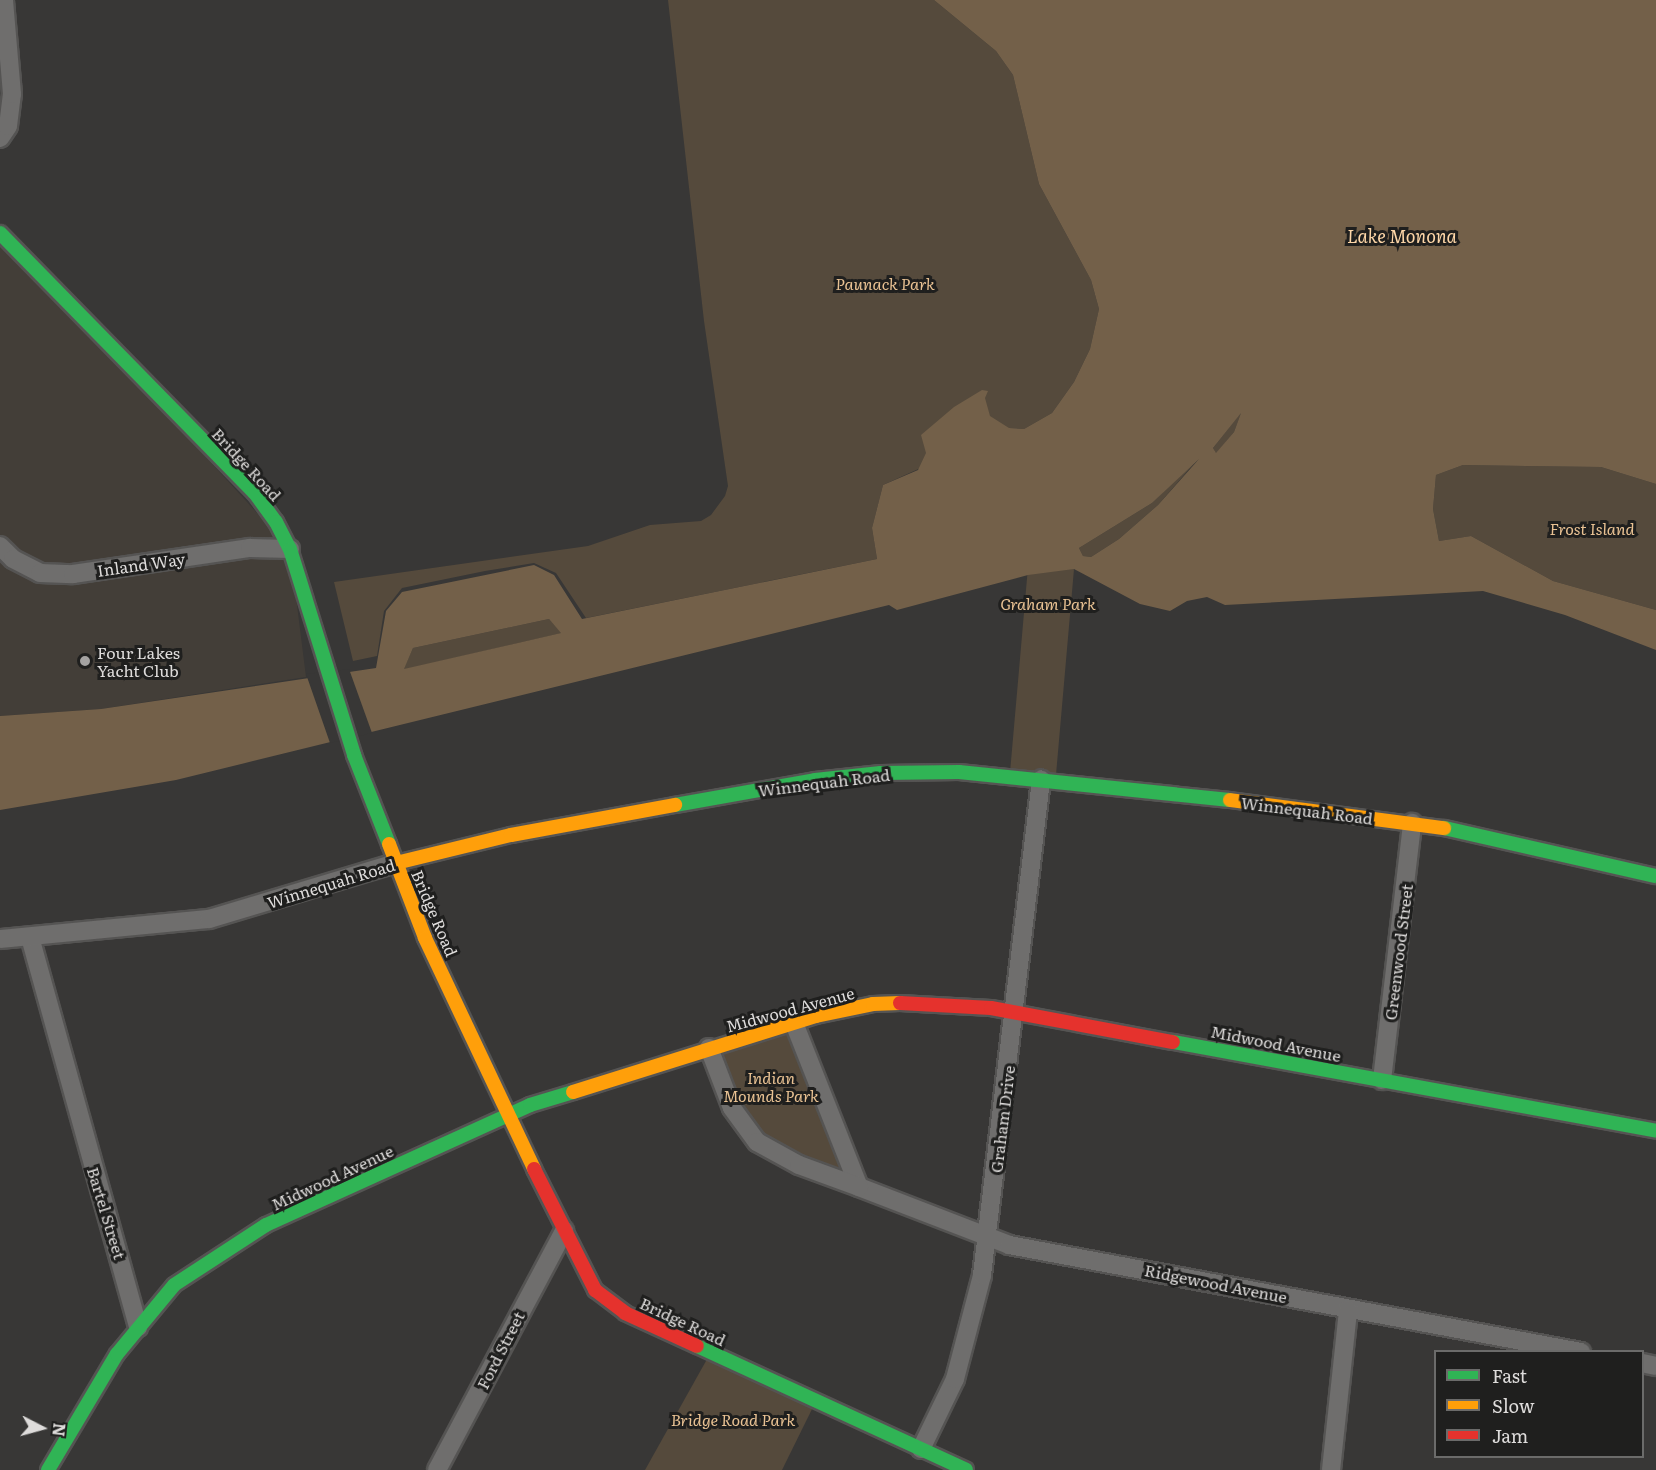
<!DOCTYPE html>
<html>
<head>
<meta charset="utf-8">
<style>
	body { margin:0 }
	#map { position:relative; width:1656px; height:1470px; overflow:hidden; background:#383736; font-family:Literata,serif }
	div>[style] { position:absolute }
	.built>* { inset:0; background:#433e38 }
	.green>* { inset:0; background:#554a3c; transform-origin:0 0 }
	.water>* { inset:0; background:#736049 }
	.pier>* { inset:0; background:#383736 }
	.roads { filter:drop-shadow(2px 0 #555453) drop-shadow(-2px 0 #555453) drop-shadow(0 2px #555453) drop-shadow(0 -2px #555453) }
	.street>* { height:18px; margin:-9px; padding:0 9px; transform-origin:9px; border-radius:9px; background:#6f6e6d }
	.fast>* { height:14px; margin:-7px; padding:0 7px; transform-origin:7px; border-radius:7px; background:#30b455 }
	.slow>* { height:14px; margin:-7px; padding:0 7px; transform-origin:7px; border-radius:7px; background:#ff9f0a }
	.jam>* { height:14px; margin:-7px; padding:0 7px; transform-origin:7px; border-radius:7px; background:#e5322d }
	.dots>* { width:16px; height:16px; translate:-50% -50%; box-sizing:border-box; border:3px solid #1f1f1e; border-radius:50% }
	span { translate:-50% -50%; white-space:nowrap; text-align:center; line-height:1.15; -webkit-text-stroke:6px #1f1f1e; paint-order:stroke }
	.park-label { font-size:16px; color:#e9c293; font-style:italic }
	.street-label { font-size:16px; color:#dedcdb }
	.poi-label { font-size:16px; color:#dedcdb }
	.left { translate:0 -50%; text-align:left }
	.water-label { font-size:18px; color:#fed7a8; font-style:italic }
	.legend { position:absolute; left:1434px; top:1350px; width:210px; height:108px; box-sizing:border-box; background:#1f1f1e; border:2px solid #6b6b6a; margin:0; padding:8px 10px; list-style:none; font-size:18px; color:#dedcdb }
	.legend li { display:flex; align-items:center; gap:12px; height:30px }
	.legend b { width:30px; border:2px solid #6b6b6a }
	.north { position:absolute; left:12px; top:1398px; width:60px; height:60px; -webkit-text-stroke:4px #1f1f1e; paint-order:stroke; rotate:96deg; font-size:16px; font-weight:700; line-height:24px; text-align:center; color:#dedcdb }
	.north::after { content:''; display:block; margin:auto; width:21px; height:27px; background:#dedcdb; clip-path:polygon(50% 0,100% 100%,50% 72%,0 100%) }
</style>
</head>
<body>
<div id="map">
	<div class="built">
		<i style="clip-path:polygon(0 232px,290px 549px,306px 677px,101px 709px,0 716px)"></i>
	</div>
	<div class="green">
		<i style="clip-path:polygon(668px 0,934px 0,996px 51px,1013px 75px,1039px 184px,1091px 280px,1099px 309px,1090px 349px,1074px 382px,1052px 413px,1024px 429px,1009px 428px,883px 485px,872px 528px,877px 559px,586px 618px,556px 573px,534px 563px,485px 571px,402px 588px,384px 611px,377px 656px,353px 661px,334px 582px,588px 546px,650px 525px,701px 521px,711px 515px,725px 496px,728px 486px,704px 321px)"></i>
		<i style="clip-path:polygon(1242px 411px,1234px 432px,1216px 454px,1213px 448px)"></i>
		<i style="clip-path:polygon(1205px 451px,1158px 505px,1119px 539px,1091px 557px,1083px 556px,1079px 548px,1152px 503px)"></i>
		<i style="clip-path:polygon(1463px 465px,1601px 467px,1656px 484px,1656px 610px,1553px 581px,1471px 536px,1439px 541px,1433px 509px,1436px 475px)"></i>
		<i style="left:1074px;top:569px;width:206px;height:46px;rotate:95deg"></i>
		<i style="clip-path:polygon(549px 619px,562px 633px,403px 670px,413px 648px)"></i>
		<i style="clip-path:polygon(794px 1023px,859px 1187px,757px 1142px,709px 1048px)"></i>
		<i style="clip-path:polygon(711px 1352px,816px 1401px,782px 1470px,645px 1470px)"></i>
	</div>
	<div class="water">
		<i style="clip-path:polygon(evenodd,934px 0,1656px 0,1656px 484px,1601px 467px,1463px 465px,1436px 475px,1433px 509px,1439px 541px,1471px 536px,1553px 581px,1656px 610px,1656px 650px,1565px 615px,1483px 591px,1225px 605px,1207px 597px,1187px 601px,1170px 611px,1140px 604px,1074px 569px,1028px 575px,897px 610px,889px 605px,176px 780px,0 810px,0 716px,101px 709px,376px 668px,386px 611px,402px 592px,534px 565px,554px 575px,582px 619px,877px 559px,872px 528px,883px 485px,918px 470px,926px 453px,921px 435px,954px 407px,982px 390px,988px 391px,985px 398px,990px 416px,1009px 428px,1024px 429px,1052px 413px,1074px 382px,1090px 349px,1099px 309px,1091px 280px,1039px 184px,1013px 75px,996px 51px,934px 0,1241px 413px,1234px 432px,1216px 453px,1213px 448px,1241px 413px,934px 0,1199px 459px,1158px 505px,1119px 539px,1091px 557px,1083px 556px,1079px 548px,1152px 503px,1199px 459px,934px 0,549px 619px,561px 633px,404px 669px,413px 648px,549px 619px)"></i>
	</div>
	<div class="pier">
		<i style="clip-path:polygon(349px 669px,372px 733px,330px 743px,306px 674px)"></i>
	</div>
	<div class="roads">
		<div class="street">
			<i style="left:0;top:138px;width:14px;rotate:-56deg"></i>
			<i style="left:8px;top:126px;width:32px;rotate:-83deg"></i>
			<i style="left:12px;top:94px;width:94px;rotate:-94.9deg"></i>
			<i style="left:0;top:546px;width:18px;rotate:45deg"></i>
			<i style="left:13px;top:559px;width:30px;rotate:27deg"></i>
			<i style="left:40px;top:573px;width:33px;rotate:2deg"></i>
			<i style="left:73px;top:574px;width:179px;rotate:-8.4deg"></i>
			<i style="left:250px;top:548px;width:40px;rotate:1.4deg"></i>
			<i style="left:30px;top:937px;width:405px;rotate:74.5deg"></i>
			<i style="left:0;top:939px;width:210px;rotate:-5.5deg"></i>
			<i style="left:209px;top:919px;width:195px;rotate:-16.7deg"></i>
			<i style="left:794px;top:1023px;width:176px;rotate:68.4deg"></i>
			<i style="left:859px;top:1187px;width:161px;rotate:21.1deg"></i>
			<i style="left:1009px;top:1245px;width:582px;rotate:10.6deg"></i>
			<i style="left:709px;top:1048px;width:64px;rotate:69deg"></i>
			<i style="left:732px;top:1108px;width:42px;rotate:53.7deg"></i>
			<i style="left:757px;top:1142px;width:48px;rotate:28.7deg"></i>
			<i style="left:799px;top:1165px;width:64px;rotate:20.1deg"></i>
			<i style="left:1382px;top:1080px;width:259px;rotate:-83.3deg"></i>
			<i style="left:1642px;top:1363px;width:14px;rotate:12deg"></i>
			<i style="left:921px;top:1449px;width:78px;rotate:-64.1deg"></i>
			<i style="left:955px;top:1379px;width:107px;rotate:-75.4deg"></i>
			<i style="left:982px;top:1275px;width:499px;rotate:-83.2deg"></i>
			<i style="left:437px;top:1470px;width:271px;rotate:-62deg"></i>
			<i style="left:1331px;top:1470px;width:161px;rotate:-83.9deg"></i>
		</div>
		<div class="fast">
			<i style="left:0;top:233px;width:363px;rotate:45.6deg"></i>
			<i style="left:254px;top:492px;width:37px;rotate:54deg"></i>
			<i style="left:276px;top:522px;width:30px;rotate:63deg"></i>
			<i style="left:290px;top:549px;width:216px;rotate:72.7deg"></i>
			<i style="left:354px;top:755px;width:96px;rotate:68.5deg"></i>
			<i style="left:675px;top:805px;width:142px;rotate:-10.1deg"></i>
			<i style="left:815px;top:780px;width:66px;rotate:-6.1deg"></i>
			<i style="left:881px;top:773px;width:78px;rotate:-0.7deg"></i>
			<i style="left:959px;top:772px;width:272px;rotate:5.9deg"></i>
			<i style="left:1444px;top:828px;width:217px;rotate:12.8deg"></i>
			<i style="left:1173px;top:1042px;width:491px;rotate:10.4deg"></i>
			<i style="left:697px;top:1346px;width:296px;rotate:24.7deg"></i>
			<i style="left:48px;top:1470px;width:135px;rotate:-59.3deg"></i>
			<i style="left:117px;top:1354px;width:89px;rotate:-50.4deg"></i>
			<i style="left:174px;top:1285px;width:110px;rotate:-33.1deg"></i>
			<i style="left:266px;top:1225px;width:290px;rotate:-24.4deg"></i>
			<i style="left:530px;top:1105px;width:45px;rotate:-16.8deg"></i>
		</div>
		<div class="slow">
			<i style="left:1230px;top:800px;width:216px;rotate:7.5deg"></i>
			<i style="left:389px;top:844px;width:101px;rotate:69deg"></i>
			<i style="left:425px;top:938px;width:255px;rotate:64.7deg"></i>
			<i style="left:396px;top:863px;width:118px;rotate:-13.7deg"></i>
			<i style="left:511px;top:835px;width:167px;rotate:-10.4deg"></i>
			<i style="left:573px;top:1092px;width:255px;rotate:-17.4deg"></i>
			<i style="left:816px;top:1016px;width:58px;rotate:-11.9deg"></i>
			<i style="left:873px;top:1004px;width:27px;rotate:-2deg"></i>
		</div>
		<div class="jam">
			<i style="left:900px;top:1003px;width:91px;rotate:3.1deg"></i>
			<i style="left:991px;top:1008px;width:185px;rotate:10.6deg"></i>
			<i style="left:534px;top:1169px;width:136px;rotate:63.2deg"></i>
			<i style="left:595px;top:1290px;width:38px;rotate:37deg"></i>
			<i style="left:625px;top:1313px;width:79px;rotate:24.6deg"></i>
		</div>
	</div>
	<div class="dots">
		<i style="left:85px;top:661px;background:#a4a2a1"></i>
	</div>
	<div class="park-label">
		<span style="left:885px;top:283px">Paunack Park</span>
		<span style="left:1592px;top:528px">Frost Island</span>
		<span style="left:1048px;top:603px">Graham Park</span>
		<span style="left:771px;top:1086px">Indian<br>Mounds Park</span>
		<span style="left:733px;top:1419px">Bridge Road Park</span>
	</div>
	<div class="street-label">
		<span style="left:247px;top:464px;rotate:47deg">Bridge Road</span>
		<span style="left:141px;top:564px;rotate:-8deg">Inland Way</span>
		<span style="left:824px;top:782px;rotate:-7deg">Winnequah Road</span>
		<span style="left:1307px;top:810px;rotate:7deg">Winnequah Road</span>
		<span style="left:331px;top:883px;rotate:-17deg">Winnequah Road</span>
		<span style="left:435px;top:913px;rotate:67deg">Bridge Road</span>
		<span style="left:1398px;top:952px;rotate:-83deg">Greenwood Street</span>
		<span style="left:790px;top:1009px;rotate:-15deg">Midwood Avenue</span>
		<span style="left:1276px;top:1043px;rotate:11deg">Midwood Avenue</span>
		<span style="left:1002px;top:1119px;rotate:-83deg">Graham Drive</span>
		<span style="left:332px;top:1177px;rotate:-25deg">Midwood Avenue</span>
		<span style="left:107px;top:1213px;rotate:73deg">Bartel Street</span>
		<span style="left:1216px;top:1283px;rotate:11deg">Ridgewood Avenue</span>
		<span style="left:683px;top:1321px;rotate:25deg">Bridge Road</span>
		<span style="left:500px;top:1350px;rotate:-63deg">Ford Street</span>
	</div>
	<div class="poi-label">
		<span class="left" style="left:97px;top:661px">Four Lakes<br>Yacht Club</span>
	</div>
	<div class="water-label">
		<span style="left:1402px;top:236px">Lake Monona</span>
	</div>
	<ul class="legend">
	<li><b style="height:8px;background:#30b455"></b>Fast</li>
	<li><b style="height:8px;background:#ff9f0a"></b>Slow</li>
	<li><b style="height:8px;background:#e5322d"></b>Jam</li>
	</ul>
	<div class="north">N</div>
</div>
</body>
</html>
